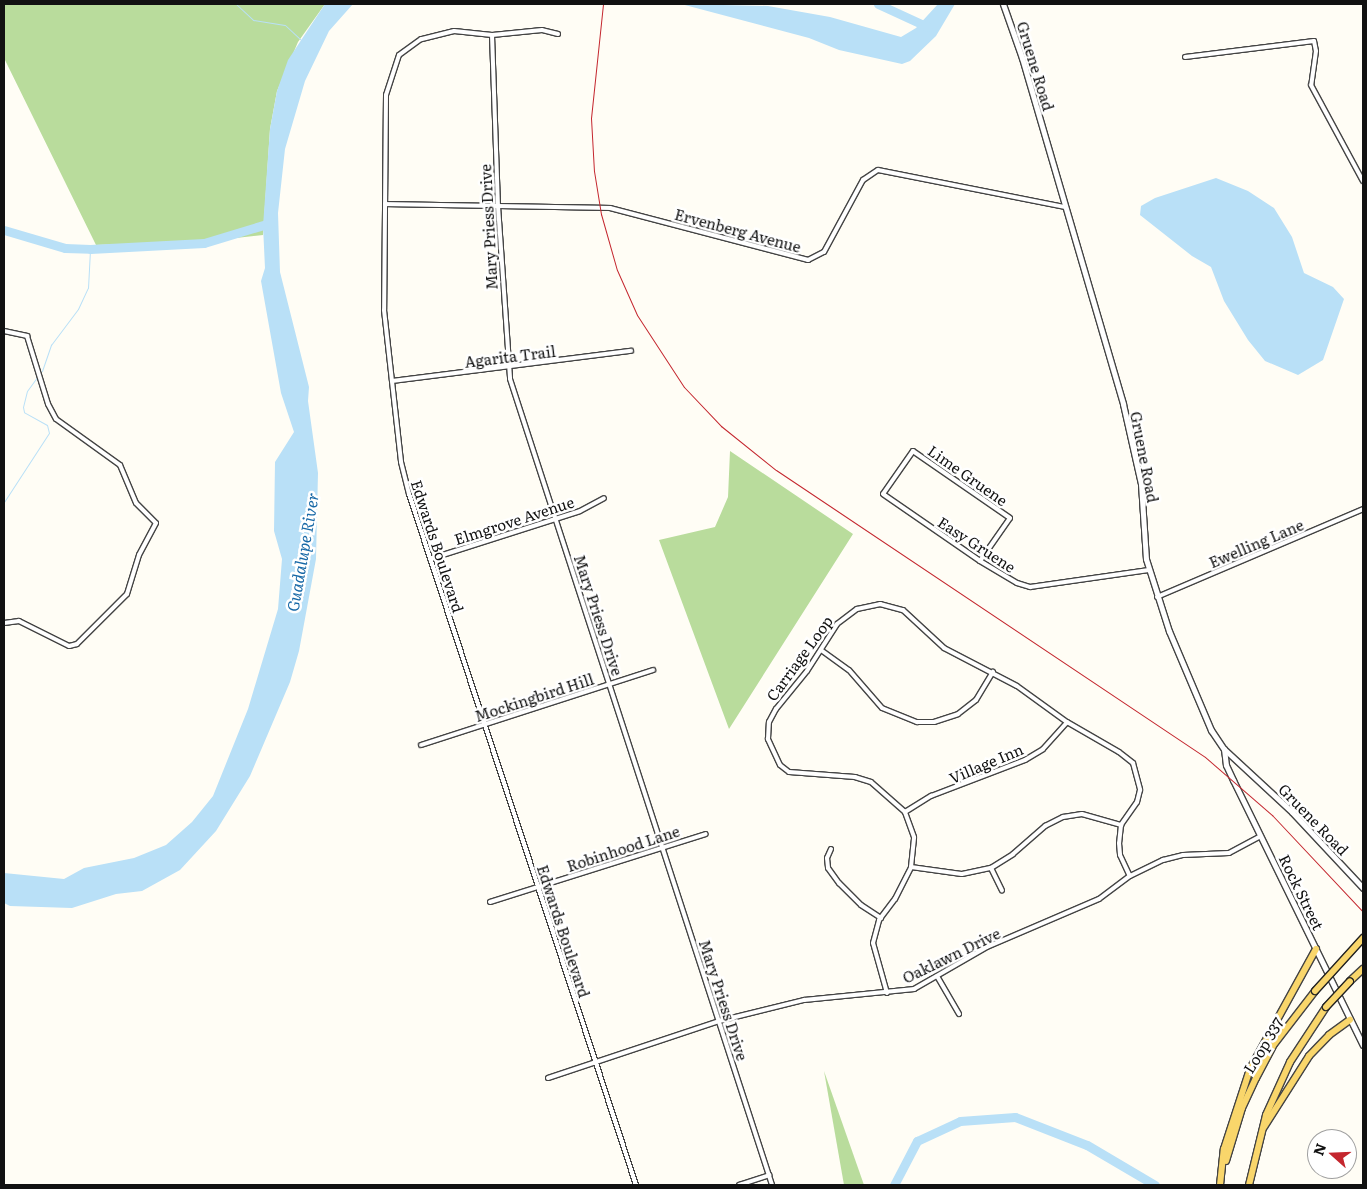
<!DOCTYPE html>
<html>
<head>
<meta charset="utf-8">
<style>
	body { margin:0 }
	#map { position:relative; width:1367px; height:1189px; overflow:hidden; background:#fffdf5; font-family:Literata,serif }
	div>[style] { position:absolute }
	.forest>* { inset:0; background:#b9dc9c }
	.water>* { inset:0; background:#b9e0f7 }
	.stream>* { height:1px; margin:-0.5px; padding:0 0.5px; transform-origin:0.5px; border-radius:0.5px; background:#b9e0f7 }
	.river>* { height:9px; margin:-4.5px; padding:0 4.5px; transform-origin:4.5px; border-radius:4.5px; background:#b9e0f7 }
	.roads { filter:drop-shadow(1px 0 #444) drop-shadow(-1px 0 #444) drop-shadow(0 1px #444) drop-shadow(0 -1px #444) }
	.minor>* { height:4px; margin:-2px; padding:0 2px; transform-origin:2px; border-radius:2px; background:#fff }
	.tertiary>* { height:5px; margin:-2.5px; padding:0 2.5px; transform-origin:2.5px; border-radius:2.5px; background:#fff }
	.primary>* { height:6px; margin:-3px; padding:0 3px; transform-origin:3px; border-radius:3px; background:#f9d66b }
	.rail>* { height:1px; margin:-0.5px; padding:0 0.5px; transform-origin:0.5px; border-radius:0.5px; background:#c4262e }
	.bridges { filter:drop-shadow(1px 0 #222) drop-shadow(-1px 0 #222) drop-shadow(0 1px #222) drop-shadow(0 -1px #222) }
	.primary-bridge>* { height:6px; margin:-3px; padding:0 3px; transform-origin:3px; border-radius:3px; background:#f9d66b }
	span { translate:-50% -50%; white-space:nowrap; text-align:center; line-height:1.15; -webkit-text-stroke:5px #fff; paint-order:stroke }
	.street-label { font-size:15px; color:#111 }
	.water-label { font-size:16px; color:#1768a6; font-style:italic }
	.frame { position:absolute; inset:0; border:5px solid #111; pointer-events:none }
	.north { position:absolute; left:1307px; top:1129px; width:50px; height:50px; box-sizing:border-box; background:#fff; border:1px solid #a0a0a0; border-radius:50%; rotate:290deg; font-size:14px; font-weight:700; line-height:20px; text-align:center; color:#111 }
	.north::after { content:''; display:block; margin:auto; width:18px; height:22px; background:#c4262e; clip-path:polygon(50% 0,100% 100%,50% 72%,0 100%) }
</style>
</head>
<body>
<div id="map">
	<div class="forest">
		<i style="clip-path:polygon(4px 4px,325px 4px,298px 42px,277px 91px,270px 129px,263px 235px,209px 241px,96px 245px,4px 58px)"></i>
		<i style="clip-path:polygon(730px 451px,853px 534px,729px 729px,659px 540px,715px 527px,728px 497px)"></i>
		<i style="clip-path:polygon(824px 1071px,864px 1185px,844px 1185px)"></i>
	</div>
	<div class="water">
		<i style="clip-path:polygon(325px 4px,353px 4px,329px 31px,305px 81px,285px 149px,278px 213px,280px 272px,309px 387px,308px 401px,318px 473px,316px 559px,299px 651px,290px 682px,250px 776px,216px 831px,180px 870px,142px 891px,116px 894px,72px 908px,10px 906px,4px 903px,4px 873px,64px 879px,84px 868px,134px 858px,166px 845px,192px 822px,213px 796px,248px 709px,278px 609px,282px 559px,274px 531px,275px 462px,294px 432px,281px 393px,261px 281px,265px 268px,263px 226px,270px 129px,277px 91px,288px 60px)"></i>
		<i style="clip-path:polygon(681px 4px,768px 6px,830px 17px,901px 37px,916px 28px,938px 4px,955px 4px,936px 36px,910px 61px,902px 64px,839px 50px,809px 38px)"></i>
		<i style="clip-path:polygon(1216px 178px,1248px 191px,1274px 208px,1292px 237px,1304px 273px,1333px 287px,1344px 299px,1323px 360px,1298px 375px,1265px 361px,1248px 340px,1224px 301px,1211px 267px,1192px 256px,1140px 215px,1141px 206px,1155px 198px)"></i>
	</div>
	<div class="stream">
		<i style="left:236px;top:4px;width:23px;rotate:43deg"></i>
		<i style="left:253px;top:20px;width:32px;rotate:9deg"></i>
		<i style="left:285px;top:25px;width:21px;rotate:43deg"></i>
		<i style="left:42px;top:371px;width:28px;rotate:-71deg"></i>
		<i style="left:51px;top:345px;width:45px;rotate:-53.1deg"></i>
		<i style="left:78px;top:309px;width:23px;rotate:-65deg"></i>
		<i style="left:88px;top:288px;width:39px;rotate:-87deg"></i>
		<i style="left:4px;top:502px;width:82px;rotate:-56.9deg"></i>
		<i style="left:49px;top:433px;width:8px;rotate:-104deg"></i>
		<i style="left:47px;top:425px;width:26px;rotate:-151deg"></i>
		<i style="left:24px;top:412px;width:5px;rotate:-101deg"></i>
		<i style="left:23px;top:407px;width:16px;rotate:-76deg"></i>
		<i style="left:27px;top:391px;width:17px;rotate:-54deg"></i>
	</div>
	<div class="river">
		<i style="left:878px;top:4px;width:55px;rotate:24.7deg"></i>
		<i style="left:4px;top:230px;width:64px;rotate:16.4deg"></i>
		<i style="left:65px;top:248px;width:25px;rotate:2deg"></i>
		<i style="left:90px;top:249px;width:114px;rotate:-3deg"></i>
		<i style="left:204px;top:243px;width:72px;rotate:-16.9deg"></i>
		<i style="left:894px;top:1185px;width:50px;rotate:-62.4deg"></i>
		<i style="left:917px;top:1141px;width:47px;rotate:-24.9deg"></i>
		<i style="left:960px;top:1121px;width:55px;rotate:-4.2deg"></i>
		<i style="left:1015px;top:1117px;width:77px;rotate:21.3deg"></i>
		<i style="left:1087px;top:1145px;width:79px;rotate:30.5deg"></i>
	</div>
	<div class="roads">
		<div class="minor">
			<i style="left:558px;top:34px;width:16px;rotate:-166deg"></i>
			<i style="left:542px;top:30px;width:50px;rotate:174.3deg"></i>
			<i style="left:492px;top:35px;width:38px;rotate:-174deg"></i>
			<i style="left:454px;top:31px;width:34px;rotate:166deg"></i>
			<i style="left:421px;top:39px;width:27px;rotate:144deg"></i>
			<i style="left:399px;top:55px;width:42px;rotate:108deg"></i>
			<i style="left:386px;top:95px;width:215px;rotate:90.5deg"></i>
			<i style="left:384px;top:310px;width:153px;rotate:83.6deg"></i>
			<i style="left:401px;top:462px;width:33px;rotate:76deg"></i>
			<i style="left:409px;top:494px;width:727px;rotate:71.81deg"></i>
			<i style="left:492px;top:35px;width:171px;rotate:88deg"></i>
			<i style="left:498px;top:206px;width:173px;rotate:86deg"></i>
			<i style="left:510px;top:379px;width:848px;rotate:71.99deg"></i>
			<i style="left:1185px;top:57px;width:130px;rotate:-7.1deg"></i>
			<i style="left:1314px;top:41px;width:10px;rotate:79deg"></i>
			<i style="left:1316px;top:51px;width:34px;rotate:98deg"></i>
			<i style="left:1311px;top:85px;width:109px;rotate:61.6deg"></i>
			<i style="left:385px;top:204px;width:225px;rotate:1deg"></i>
			<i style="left:610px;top:208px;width:205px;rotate:14.7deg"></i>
			<i style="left:808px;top:260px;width:18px;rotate:-27deg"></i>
			<i style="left:824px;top:252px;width:82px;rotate:-61.6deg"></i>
			<i style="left:863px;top:180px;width:18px;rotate:-34deg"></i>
			<i style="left:878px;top:170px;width:191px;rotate:11.2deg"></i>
			<i style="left:4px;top:331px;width:24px;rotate:12deg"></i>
			<i style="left:27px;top:336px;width:71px;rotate:72.8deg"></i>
			<i style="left:48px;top:404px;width:17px;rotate:62deg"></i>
			<i style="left:56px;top:419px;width:79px;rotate:35.7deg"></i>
			<i style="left:120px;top:465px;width:41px;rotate:67.2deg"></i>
			<i style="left:136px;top:503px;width:28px;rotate:45deg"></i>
			<i style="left:156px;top:523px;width:36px;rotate:118deg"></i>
			<i style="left:139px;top:555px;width:41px;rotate:107.1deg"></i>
			<i style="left:127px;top:594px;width:71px;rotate:135deg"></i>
			<i style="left:77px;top:644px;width:8px;rotate:166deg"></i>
			<i style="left:69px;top:646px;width:56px;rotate:-153.4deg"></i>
			<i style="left:19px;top:621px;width:15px;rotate:172deg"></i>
			<i style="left:392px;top:381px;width:241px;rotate:-7.2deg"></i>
			<i style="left:430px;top:559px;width:157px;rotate:-17.7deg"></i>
			<i style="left:580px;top:511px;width:27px;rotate:-28deg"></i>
			<i style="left:980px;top:561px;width:52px;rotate:-55.1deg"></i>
			<i style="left:1010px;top:518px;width:118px;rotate:-145.4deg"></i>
			<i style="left:913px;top:451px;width:52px;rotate:124.9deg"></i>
			<i style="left:883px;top:494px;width:118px;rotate:34.6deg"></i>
			<i style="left:980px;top:561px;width:43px;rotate:30.7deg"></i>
			<i style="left:1017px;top:583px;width:14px;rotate:17deg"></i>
			<i style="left:1030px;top:587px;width:120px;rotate:-8.1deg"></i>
			<i style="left:1157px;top:597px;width:224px;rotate:-23.1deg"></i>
			<i style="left:821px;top:650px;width:34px;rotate:36deg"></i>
			<i style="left:849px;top:670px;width:50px;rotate:49deg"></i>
			<i style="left:882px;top:708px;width:38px;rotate:22deg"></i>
			<i style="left:917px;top:722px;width:17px"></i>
			<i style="left:934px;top:722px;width:25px;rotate:-18deg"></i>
			<i style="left:958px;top:714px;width:23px;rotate:-38deg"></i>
			<i style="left:976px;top:700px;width:33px;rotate:-59deg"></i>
			<i style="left:421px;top:745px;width:244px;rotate:-17.9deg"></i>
			<i style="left:905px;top:812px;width:31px;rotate:-32deg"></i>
			<i style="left:931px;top:796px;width:101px;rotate:-21deg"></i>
			<i style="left:1025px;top:760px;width:21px;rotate:-31deg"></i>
			<i style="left:1043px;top:749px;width:36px;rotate:-48deg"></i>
			<i style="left:831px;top:849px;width:10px;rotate:114deg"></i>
			<i style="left:827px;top:858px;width:10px;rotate:84deg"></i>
			<i style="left:828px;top:868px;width:19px;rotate:54deg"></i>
			<i style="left:839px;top:883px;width:31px;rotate:45deg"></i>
			<i style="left:861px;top:905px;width:24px;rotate:33deg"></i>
			<i style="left:911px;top:867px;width:51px;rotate:7.8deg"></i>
			<i style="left:962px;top:874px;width:30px;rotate:-12deg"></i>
			<i style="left:991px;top:868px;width:26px;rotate:-32deg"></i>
			<i style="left:1013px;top:854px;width:43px;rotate:-41.2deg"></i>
			<i style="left:1045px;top:826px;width:20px;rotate:-27deg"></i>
			<i style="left:1063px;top:817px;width:19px;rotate:-9deg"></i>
			<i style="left:1082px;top:814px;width:41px;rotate:15.8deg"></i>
			<i style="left:991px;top:868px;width:25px;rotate:64deg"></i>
			<i style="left:490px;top:902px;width:226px;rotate:-17.5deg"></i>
			<i style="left:937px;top:976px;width:44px;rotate:59.9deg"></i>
			<i style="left:887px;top:993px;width:52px;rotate:-105.6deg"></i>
			<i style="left:873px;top:943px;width:24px;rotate:-75deg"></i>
			<i style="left:879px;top:920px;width:26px;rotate:-53deg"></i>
			<i style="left:895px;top:899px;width:36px;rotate:-63deg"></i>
			<i style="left:911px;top:867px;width:30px;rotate:-84deg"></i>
			<i style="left:914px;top:837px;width:27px;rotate:-110deg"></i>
			<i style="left:905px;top:812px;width:45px;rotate:-138.6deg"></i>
			<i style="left:871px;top:782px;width:17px;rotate:-163deg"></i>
			<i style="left:855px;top:777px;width:66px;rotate:-175.7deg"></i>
			<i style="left:789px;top:772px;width:11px;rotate:-142deg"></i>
			<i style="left:780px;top:765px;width:29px;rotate:-115deg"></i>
			<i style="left:768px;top:739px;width:17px;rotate:-87deg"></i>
			<i style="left:769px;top:722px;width:15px;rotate:-62deg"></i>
			<i style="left:776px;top:709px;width:49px;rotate:-50.8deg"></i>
			<i style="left:807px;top:671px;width:56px;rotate:-57.4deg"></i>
			<i style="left:837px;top:624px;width:25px;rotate:-37deg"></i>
			<i style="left:857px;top:609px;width:24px;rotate:-12deg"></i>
			<i style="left:880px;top:604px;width:24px;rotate:15deg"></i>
			<i style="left:903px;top:610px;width:56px;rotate:42.8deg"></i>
			<i style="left:944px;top:648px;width:82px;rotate:27.5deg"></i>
			<i style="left:1017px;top:686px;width:62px;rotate:35.8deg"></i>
			<i style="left:1067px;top:722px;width:60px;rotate:30deg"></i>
			<i style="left:1119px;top:752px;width:18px;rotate:38deg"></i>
			<i style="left:1133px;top:763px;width:28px;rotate:75deg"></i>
			<i style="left:1140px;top:790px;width:12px;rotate:104deg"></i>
			<i style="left:1137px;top:802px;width:28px;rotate:125deg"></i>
			<i style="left:1121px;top:825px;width:18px;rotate:96deg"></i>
			<i style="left:1119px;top:843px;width:12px;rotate:85deg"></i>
			<i style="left:1120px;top:855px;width:23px;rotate:65deg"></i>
			<i style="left:548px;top:1078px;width:180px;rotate:-18.4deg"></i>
			<i style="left:719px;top:1021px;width:88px;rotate:-13.9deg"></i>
			<i style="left:804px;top:1000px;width:111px;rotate:-5.7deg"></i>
			<i style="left:914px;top:989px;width:84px;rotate:-29.9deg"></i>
			<i style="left:987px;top:947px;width:122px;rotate:-23.2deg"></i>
			<i style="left:1099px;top:899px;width:39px;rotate:-37deg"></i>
			<i style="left:1130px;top:876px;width:37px;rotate:-26deg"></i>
			<i style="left:1163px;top:860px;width:21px;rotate:-14deg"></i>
			<i style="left:1183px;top:855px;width:46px;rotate:-2.5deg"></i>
			<i style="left:1229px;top:853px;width:36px;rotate:-28deg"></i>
			<i style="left:739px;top:1185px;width:32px;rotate:-18deg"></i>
		</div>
		<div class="tertiary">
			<i style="left:1003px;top:4px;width:57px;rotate:70.6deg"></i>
			<i style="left:1022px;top:58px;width:360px;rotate:73.7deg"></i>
			<i style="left:1123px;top:404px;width:82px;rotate:77.3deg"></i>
			<i style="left:1141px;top:484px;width:75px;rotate:86.2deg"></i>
			<i style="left:1146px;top:559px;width:76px;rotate:72.3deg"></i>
			<i style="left:1169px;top:631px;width:108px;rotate:67deg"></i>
			<i style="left:1211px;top:730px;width:23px;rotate:56deg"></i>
			<i style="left:1224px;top:749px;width:93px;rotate:42.8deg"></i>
			<i style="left:1292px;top:812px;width:104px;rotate:46.9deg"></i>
			<i style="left:1224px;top:749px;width:16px;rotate:83deg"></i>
			<i style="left:1226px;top:765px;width:17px;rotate:65deg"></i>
			<i style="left:1233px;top:780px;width:295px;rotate:63.9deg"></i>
		</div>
		<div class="primary">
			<i style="left:1350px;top:981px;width:18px;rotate:-43deg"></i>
			<i style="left:1264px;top:1127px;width:84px;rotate:-57.6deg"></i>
			<i style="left:1309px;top:1056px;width:29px;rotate:-46deg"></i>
			<i style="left:1329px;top:1035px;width:26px;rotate:-36deg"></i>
			<i style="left:1226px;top:1161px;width:55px;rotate:-73.2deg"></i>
			<i style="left:1242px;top:1108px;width:33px;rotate:-65deg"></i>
			<i style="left:1256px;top:1078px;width:40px;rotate:-62deg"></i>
			<i style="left:1275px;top:1043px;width:66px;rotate:-52.4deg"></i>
			<i style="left:1220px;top:1185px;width:36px;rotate:-84deg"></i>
			<i style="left:1224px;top:1149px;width:84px;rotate:-72deg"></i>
			<i style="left:1250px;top:1069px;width:137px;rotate:-61.2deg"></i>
			<i style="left:1249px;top:1185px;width:72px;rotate:-76.3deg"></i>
			<i style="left:1266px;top:1115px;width:58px;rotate:-65.6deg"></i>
			<i style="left:1290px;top:1062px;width:66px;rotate:-56.8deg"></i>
		</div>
	</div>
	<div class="rail">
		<i style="left:603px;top:4px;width:115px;rotate:96deg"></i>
		<i style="left:591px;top:118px;width:53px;rotate:86.8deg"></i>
		<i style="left:594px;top:171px;width:44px;rotate:80.8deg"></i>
		<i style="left:601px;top:214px;width:58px;rotate:74.1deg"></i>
		<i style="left:617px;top:270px;width:49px;rotate:66deg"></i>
		<i style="left:637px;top:315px;width:86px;rotate:56.9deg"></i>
		<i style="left:684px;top:387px;width:54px;rotate:46.5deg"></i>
		<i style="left:721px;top:426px;width:70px;rotate:38.7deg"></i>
		<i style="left:776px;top:470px;width:516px;rotate:33.78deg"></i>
		<i style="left:1205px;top:757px;width:89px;rotate:40.9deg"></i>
		<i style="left:1272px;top:815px;width:133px;rotate:46.8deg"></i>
	</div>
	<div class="bridges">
		<div class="primary-bridge">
			<i style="left:1315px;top:991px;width:72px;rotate:-47.8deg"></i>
			<i style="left:1326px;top:1007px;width:35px;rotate:-47deg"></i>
		</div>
	</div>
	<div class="street-label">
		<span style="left:1036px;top:66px;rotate:73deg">Gruene Road</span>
		<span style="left:488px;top:227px;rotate:-93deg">Mary Priess Drive</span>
		<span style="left:738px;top:230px;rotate:15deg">Ervenberg Avenue</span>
		<span style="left:510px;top:356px;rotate:-7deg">Agarita Trail</span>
		<span style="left:1145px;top:457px;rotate:79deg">Gruene Road</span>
		<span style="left:968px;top:475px;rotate:35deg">Lime Gruene</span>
		<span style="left:514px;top:520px;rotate:-18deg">Elmgrove Avenue</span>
		<span style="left:1256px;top:543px;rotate:-23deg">Ewelling Lane</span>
		<span style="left:977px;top:544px;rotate:33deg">Easy Gruene</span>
		<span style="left:438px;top:546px;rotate:72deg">Edwards Boulevard</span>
		<span style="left:599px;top:615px;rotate:72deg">Mary Priess Drive</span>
		<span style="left:799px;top:658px;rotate:-54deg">Carriage Loop</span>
		<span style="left:534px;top:697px;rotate:-18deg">Mockingbird Hill</span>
		<span style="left:986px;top:763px;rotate:-23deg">Village Inn</span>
		<span style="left:1314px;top:819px;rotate:46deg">Gruene Road</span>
		<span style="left:623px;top:848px;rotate:-18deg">Robinhood Lane</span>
		<span style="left:1302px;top:892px;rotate:64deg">Rock Street</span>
		<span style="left:564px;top:931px;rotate:72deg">Edwards Boulevard</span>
		<span style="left:951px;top:955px;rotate:-26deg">Oaklawn Drive</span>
		<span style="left:724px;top:1000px;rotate:72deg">Mary Priess Drive</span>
		<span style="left:1263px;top:1045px;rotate:-58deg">Loop 337</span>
	</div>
	<div class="water-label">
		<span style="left:302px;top:552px;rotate:-80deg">Guadalupe River</span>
	</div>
	<div class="frame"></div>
	<div class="north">N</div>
</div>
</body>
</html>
